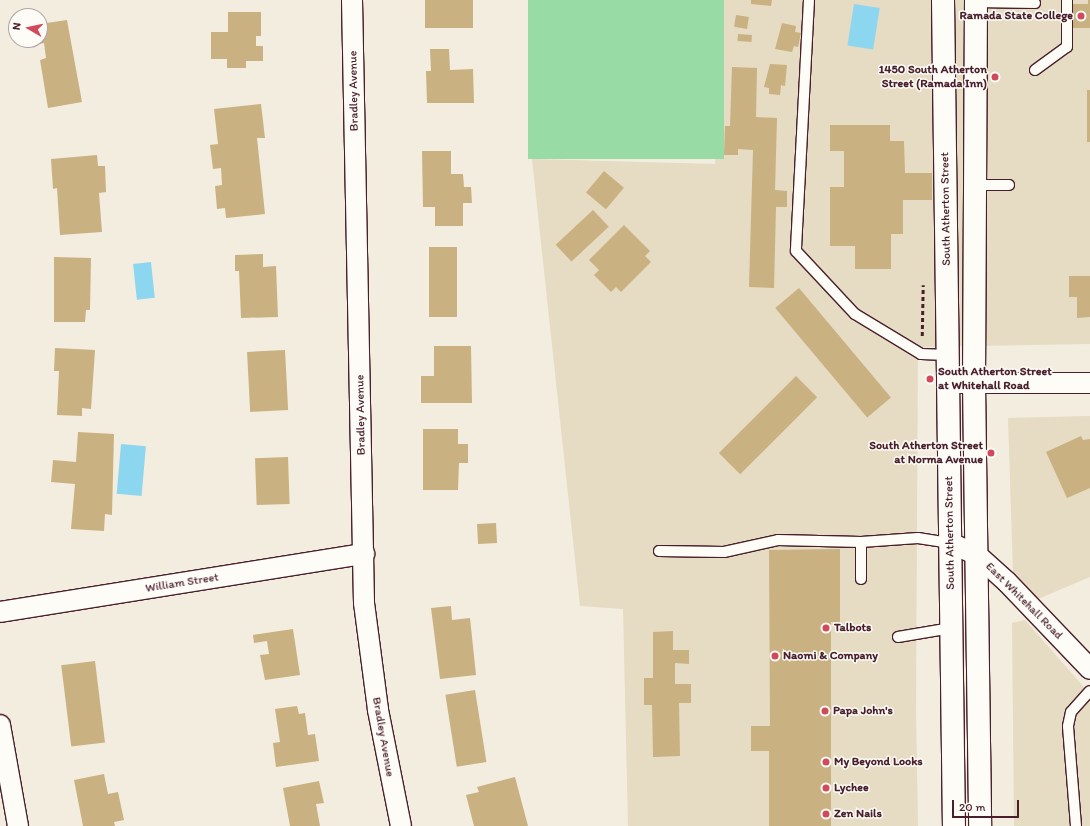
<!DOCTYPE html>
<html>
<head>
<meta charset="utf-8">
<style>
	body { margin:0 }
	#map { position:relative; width:1090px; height:826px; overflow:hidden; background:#f3eddf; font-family:Itim,sans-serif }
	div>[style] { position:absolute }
	.built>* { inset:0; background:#e6dbc3 }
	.green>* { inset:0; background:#99dba5; transform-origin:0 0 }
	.water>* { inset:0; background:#8dd6ef; transform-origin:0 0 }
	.building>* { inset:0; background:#c9b181; transform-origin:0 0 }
	.path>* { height:2.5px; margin-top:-1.25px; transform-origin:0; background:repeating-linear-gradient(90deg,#4a1f2b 0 4px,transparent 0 7px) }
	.roads { filter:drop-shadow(1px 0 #4a1f2b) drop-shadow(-1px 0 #4a1f2b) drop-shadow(0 1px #4a1f2b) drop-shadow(0 -1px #4a1f2b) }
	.service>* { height:10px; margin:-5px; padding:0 5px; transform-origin:5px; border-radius:5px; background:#fdfcf7 }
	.minor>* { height:20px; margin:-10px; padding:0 10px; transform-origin:10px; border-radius:10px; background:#fdfcf7 }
	.primary>* { height:22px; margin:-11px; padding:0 11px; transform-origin:11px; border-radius:11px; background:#fdfcf7 }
	.dots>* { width:11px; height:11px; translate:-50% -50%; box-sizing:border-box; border:2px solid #fdfcf7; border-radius:50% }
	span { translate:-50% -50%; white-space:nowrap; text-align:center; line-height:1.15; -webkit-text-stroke:3px #fdfcf7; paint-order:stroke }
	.poi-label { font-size:12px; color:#4a1f2b; font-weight:700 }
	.right { translate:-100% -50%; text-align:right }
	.left { translate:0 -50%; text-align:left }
	.street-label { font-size:12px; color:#4a1f2b }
	.north { position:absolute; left:8px; top:8px; width:40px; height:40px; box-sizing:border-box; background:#fdfcf7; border:1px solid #b5a4a5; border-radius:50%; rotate:279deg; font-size:11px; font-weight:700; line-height:16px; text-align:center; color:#4a1f2b }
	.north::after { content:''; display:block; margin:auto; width:14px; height:18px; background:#d1495b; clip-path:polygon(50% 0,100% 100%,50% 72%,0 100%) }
	.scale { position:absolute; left:952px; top:800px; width:67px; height:18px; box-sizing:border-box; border:2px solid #4a1f2b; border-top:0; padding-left:5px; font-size:12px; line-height:14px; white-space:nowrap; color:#4a1f2b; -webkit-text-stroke:3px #fdfcf7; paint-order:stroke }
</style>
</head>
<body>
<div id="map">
	<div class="built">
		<i style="clip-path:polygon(724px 0,1090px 0,1090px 344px,918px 347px,916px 709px,918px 826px,628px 826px,623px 609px,580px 606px,532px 159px,715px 164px)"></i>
		<i style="clip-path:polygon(1090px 416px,1090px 577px,1038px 599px,1013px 572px,1008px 418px)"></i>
		<i style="clip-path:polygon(1025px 620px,1090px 694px,1090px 826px,1014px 826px,1012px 623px)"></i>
	</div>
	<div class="green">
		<i style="left:528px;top:0;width:196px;height:159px"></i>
	</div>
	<div class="water">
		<i style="left:854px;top:4px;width:26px;height:42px;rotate:9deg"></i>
		<i style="left:151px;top:262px;width:36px;height:18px;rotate:84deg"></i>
		<i style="left:121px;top:444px;width:25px;height:50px;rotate:5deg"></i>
	</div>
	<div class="building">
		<i style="left:425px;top:0;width:48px;height:28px"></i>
		<i style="clip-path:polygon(751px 0,772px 0,771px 6px,751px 4px)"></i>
		<i style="clip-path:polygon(1088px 0,1090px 0,1090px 28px,1071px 28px,1072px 4px,1088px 4px)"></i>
		<i style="clip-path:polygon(228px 12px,261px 12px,261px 36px,256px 36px,256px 46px,263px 46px,263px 61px,246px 61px,246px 68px,227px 68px,227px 59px,211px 59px,211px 32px,228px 32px)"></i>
		<i style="left:736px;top:15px;width:13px;height:12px;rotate:9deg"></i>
		<i style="clip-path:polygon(67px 20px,82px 102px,48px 108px,40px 60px,46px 58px,44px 43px,34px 45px,34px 40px,40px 40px,40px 24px)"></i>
		<i style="clip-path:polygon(782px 23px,796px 26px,795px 32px,801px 33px,798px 47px,794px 46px,792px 52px,775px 49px)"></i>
		<i style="left:738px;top:34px;width:14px;height:7px;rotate:4deg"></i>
		<i style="clip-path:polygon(430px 49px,449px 49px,450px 70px,473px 69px,474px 103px,427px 103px,426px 71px,431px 71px)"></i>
		<i style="clip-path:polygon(770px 64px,787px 65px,785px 86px,781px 85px,780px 95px,769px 94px,769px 88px,764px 87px)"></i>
		<i style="clip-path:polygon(732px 67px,757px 68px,756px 117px,777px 118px,775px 190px,787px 191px,787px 207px,776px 207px,774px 288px,749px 287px,753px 150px,738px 149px,738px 155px,724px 155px,725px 126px,730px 126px)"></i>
		<i style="left:1087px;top:90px;width:3px;height:52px"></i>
		<i style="clip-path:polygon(261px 104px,265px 138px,257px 138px,265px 214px,226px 218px,225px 208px,217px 209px,215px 186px,222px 185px,221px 168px,213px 169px,210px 145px,218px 144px,214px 109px)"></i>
		<i style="clip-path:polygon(830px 125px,890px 125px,890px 141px,904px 141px,905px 173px,932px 173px,932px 200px,903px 200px,903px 234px,891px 234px,891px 269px,855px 269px,855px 246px,830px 246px,830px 187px,844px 187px,844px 151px,830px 151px)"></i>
		<i style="clip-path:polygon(422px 151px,451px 151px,451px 174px,463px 174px,464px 187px,471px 187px,472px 203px,463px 203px,463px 226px,435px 226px,435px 207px,423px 207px)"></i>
		<i style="clip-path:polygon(97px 155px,98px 166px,105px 166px,106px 192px,99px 193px,102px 232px,60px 235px,57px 188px,53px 189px,51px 159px)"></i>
		<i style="left:604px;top:171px;width:26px;height:28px;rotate:40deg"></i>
		<i style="left:593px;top:210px;width:23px;height:51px;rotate:47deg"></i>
		<i style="clip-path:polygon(624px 225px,650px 251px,645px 256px,651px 262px,621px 292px,616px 287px,611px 292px,594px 275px,599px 270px,589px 260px)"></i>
		<i style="left:429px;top:247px;width:28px;height:70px"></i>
		<i style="clip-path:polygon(263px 254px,263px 267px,276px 266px,278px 317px,241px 318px,239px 271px,235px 271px,235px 255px)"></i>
		<i style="clip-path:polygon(54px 257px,91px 258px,90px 310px,86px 310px,85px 322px,54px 322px)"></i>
		<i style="clip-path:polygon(1069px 276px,1090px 276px,1090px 317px,1077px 318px,1077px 297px,1069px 297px)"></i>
		<i style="left:799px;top:288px;width:143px;height:31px;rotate:50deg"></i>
		<i style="clip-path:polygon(434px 346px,471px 346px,472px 403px,421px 403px,421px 376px,434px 376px)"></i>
		<i style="clip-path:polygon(55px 348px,95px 350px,91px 409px,82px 408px,82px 416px,57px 415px,59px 371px,54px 371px)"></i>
		<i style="left:285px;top:350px;width:60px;height:38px;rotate:87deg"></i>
		<i style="left:796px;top:376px;width:30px;height:109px;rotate:45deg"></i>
		<i style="clip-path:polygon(423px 429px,458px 429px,458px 444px,468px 444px,468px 463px,459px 463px,458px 490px,423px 490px)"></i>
		<i style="clip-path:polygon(78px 432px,114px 434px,112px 515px,105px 514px,104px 531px,71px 529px,75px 484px,51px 482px,53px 460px,76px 462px)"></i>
		<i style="clip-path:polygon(1081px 436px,1083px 440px,1090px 439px,1090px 488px,1067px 498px,1046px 452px)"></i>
		<i style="left:288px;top:457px;width:47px;height:33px;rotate:88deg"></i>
		<i style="left:496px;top:523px;width:20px;height:19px;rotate:87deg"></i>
		<i style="clip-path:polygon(840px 549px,840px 622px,831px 622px,831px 826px,769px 826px,769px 751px,751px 751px,751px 726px,770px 726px,769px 550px)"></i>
		<i style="clip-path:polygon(451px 606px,452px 620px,470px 618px,476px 675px,440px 679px,431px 608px)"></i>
		<i style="clip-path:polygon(293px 629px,300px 675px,265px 680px,260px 655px,269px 654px,267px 641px,254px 643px,253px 635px)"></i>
		<i style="clip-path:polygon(673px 631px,673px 650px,689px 650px,689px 664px,675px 663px,675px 684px,691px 684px,691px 703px,679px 703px,680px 756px,653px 757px,652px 705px,644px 705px,644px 678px,653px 678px,653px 632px)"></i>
		<i style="left:95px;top:661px;width:82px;height:34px;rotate:83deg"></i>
		<i style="left:475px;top:690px;width:73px;height:30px;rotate:81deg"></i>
		<i style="clip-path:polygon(297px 706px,299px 714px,305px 713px,308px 735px,315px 734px,319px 761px,276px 767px,273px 743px,280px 742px,275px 709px)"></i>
		<i style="clip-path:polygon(104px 774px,108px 794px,118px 792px,124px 820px,114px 822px,115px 826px,83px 826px,74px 780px)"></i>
		<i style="clip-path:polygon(515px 777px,528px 826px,474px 826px,466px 795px,479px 792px,477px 787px)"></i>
		<i style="clip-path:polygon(319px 781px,324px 803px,316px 804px,320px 826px,290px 826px,283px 788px)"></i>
	</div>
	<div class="path">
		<i style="left:922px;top:336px;width:51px;rotate:-88.9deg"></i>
	</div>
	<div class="roads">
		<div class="service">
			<i style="left:809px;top:0;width:251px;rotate:93deg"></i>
			<i style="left:796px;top:251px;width:86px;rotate:46.9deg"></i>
			<i style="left:855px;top:314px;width:77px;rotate:31.2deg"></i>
			<i style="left:921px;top:354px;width:27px;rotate:2deg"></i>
			<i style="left:976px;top:2px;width:59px;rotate:1deg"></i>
			<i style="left:1035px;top:70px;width:39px;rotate:-36deg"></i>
			<i style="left:1067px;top:47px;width:47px;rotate:-90deg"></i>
			<i style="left:975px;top:185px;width:34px"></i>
			<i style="left:861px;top:542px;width:37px;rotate:90deg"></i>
			<i style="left:659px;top:551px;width:65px;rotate:0.9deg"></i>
			<i style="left:724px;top:552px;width:55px;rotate:-12.5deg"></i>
			<i style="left:778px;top:540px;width:83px;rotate:1.4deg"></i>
			<i style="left:861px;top:542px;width:57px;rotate:-4deg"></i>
			<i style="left:918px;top:538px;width:33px;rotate:9deg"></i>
			<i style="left:898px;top:637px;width:54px;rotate:-9.6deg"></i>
			<i style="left:1076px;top:826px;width:100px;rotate:-94.6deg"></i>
			<i style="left:1068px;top:726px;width:14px;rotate:-78deg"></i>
			<i style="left:1071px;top:712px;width:28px;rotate:-48deg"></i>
		</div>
		<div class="minor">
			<i style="left:352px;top:0;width:603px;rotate:88.86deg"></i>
			<i style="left:364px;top:603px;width:108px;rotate:82.5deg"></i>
			<i style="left:378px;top:710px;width:118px;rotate:78.8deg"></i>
			<i style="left:948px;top:383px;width:142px"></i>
			<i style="left:951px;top:543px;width:29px;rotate:25deg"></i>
			<i style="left:977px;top:555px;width:40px;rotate:42deg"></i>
			<i style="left:1007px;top:582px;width:120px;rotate:46.3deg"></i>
			<i style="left:0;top:612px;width:369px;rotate:-9.1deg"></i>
			<i style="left:0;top:725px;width:103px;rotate:79.9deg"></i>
		</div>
		<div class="primary">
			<i style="left:943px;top:0;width:826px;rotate:89.24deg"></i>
			<i style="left:976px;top:0;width:383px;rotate:90.3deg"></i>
			<i style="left:974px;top:383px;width:443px;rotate:89.2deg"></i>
		</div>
	</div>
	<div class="dots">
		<i style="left:1081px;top:16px;background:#d1495b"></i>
		<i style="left:995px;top:77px;background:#d1495b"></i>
		<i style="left:930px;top:379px;background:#d1495b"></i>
		<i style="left:991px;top:453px;background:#d1495b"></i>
		<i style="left:826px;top:628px;background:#d1495b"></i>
		<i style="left:775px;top:656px;background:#d1495b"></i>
		<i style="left:825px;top:711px;background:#d1495b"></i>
		<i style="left:826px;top:762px;background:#d1495b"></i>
		<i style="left:826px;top:788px;background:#d1495b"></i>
		<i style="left:826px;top:814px;background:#d1495b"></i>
	</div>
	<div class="poi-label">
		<span class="right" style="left:1073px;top:16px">Ramada State College</span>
		<span class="right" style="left:987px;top:77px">1450 South Atherton<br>Street (Ramada Inn)</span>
		<span class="left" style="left:938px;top:379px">South Atherton Street<br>at Whitehall Road</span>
		<span class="right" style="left:983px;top:453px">South Atherton Street<br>at Norma Avenue</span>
		<span class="left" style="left:834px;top:628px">Talbots</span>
		<span class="left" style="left:783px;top:656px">Naomi &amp; Company</span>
		<span class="left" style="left:833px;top:711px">Papa John's</span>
		<span class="left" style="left:834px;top:762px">My Beyond Looks</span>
		<span class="left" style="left:834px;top:788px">Lychee</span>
		<span class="left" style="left:834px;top:814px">Zen Nails</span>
	</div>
	<div class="street-label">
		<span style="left:354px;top:91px;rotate:-91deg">Bradley Avenue</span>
		<span style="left:946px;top:209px;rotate:-91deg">South Atherton Street</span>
		<span style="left:361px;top:415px;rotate:-91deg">Bradley Avenue</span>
		<span style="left:950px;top:533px;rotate:-91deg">South Atherton Street</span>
		<span style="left:182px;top:583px;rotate:-9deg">William Street</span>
		<span style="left:1024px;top:601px;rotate:45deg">East Whitehall Road</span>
		<span style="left:383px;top:737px;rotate:80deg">Bradley Avenue</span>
	</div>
	<div class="north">N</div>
	<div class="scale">20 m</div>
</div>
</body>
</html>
